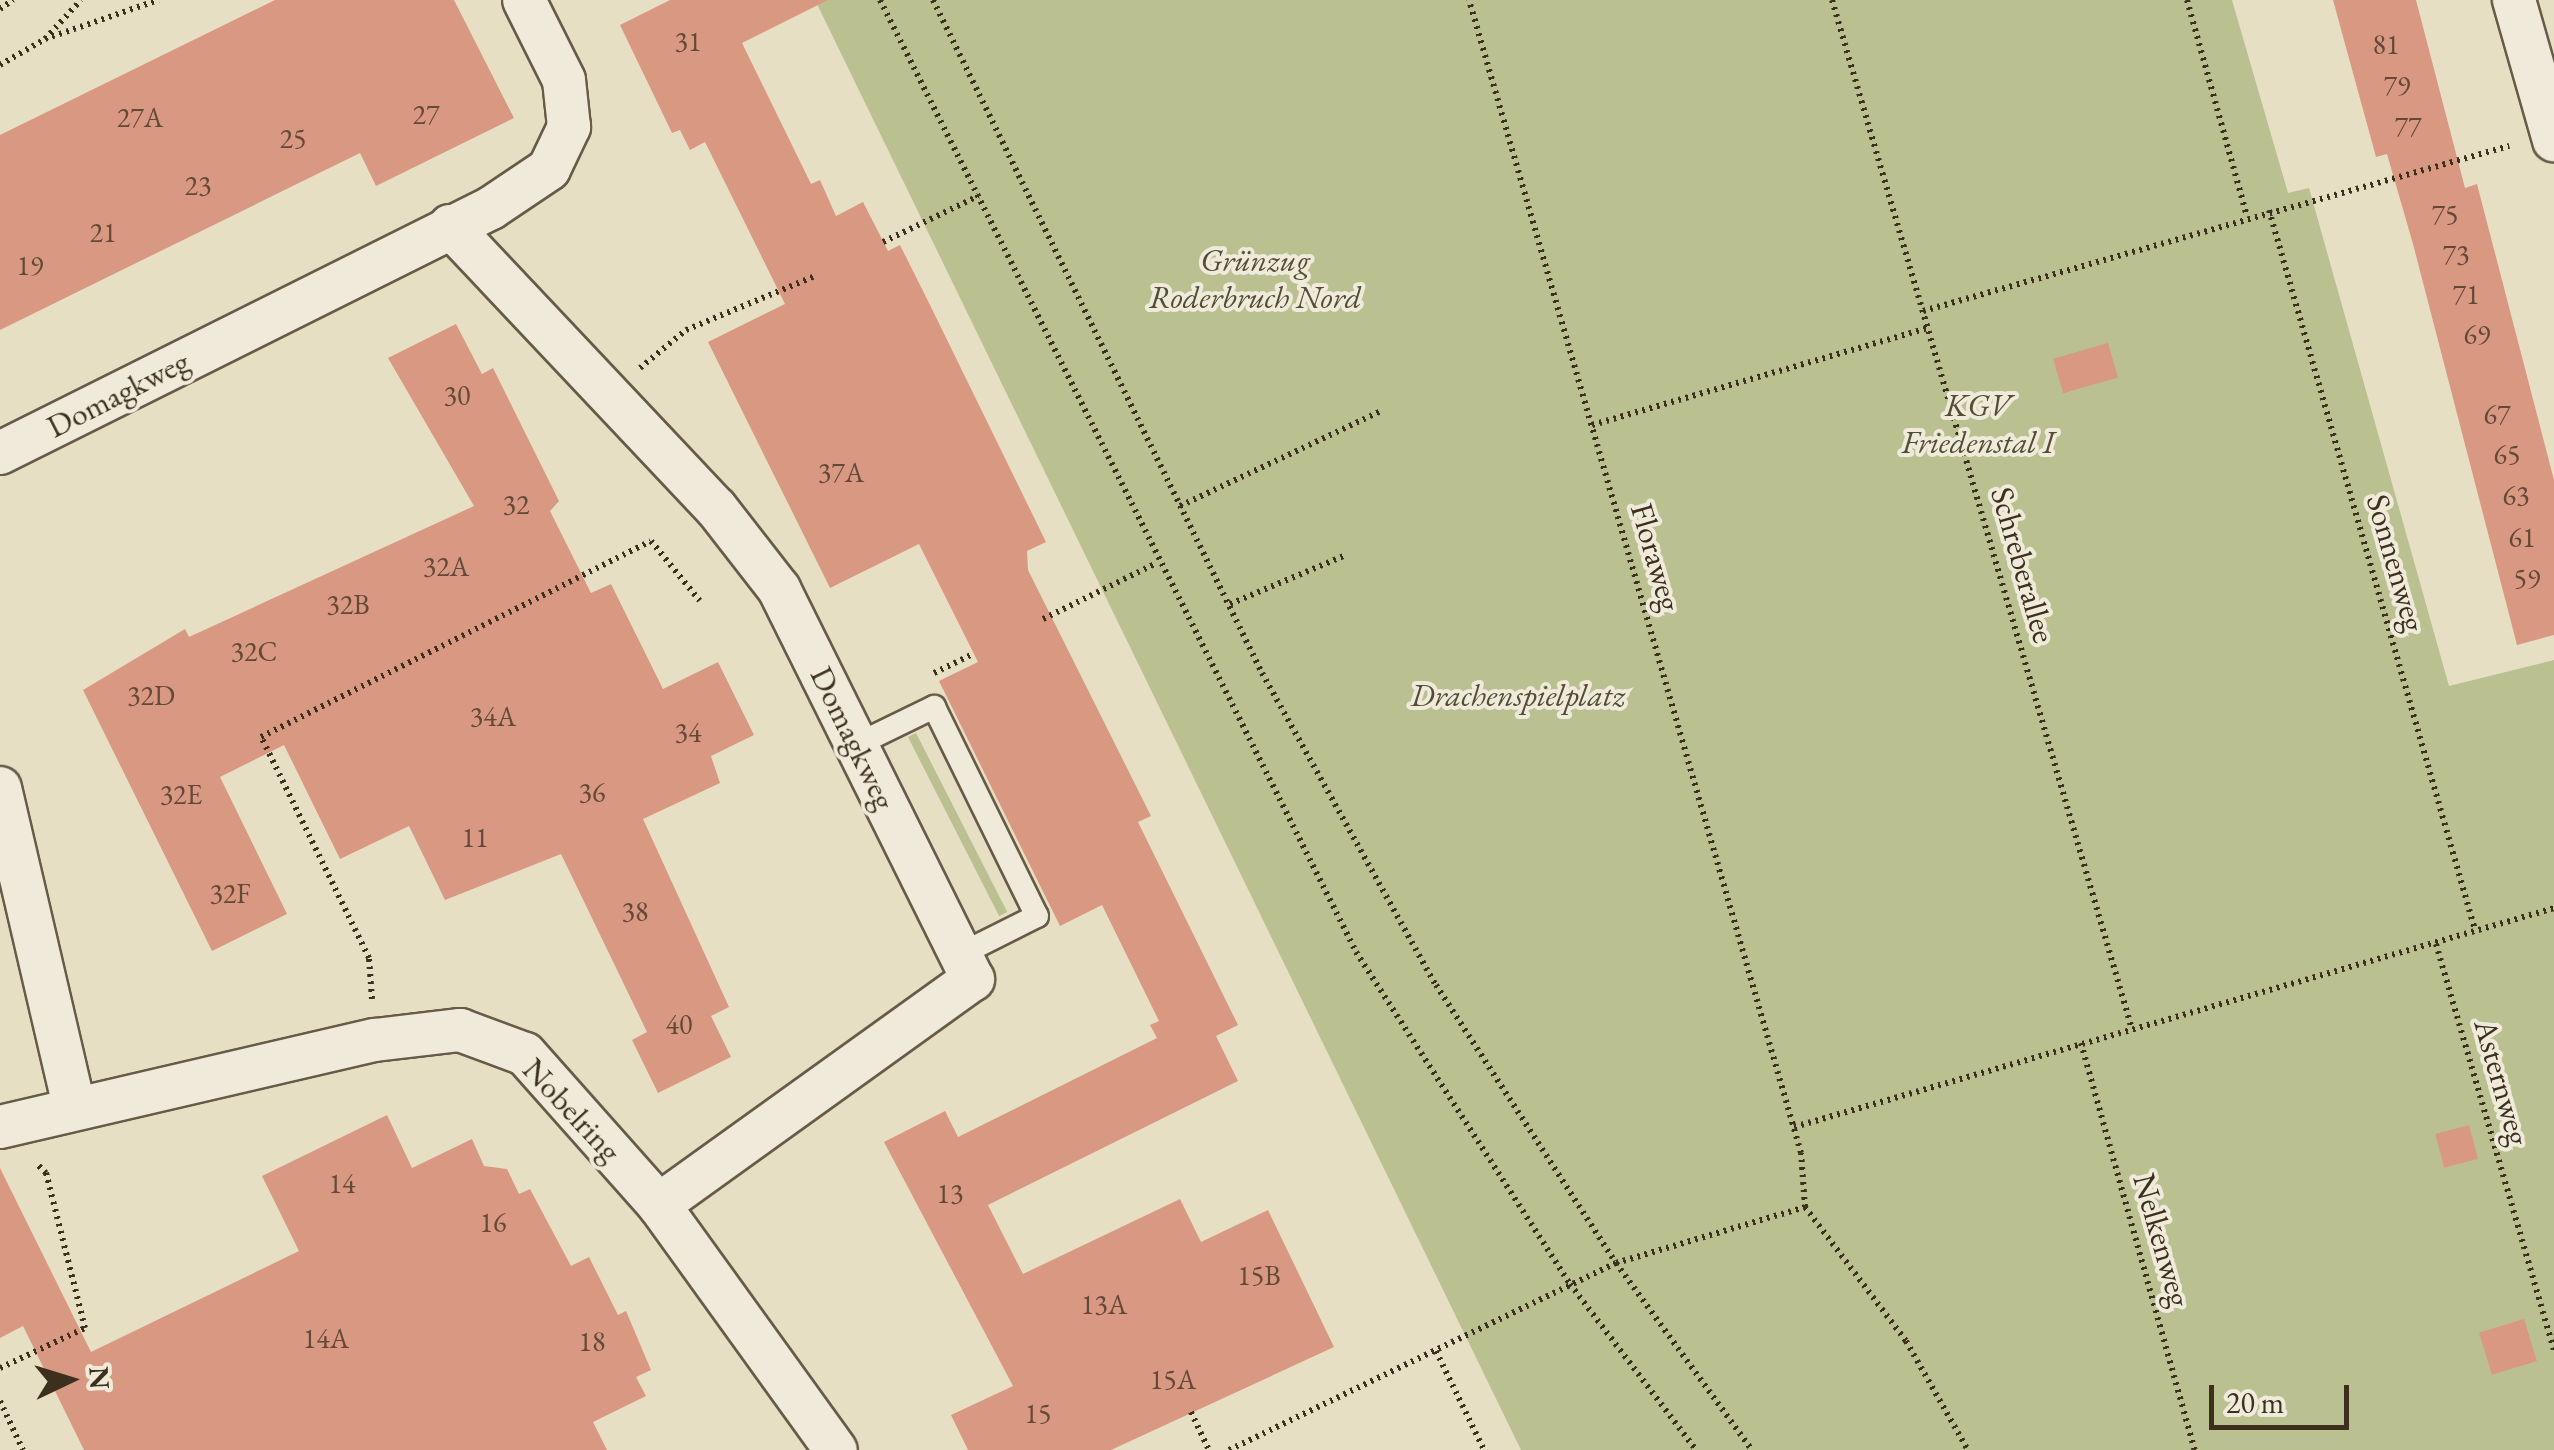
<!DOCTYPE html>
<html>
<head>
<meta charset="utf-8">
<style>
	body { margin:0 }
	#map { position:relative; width:2554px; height:1450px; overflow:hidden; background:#e7dfc4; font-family:"EB Garamond",serif }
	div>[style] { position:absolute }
	.green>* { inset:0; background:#bac090; transform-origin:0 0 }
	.building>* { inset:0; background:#d99882; transform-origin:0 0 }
	.path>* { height:6px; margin-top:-3px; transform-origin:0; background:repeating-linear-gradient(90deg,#3c2f1e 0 2.5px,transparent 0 7.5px) }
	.roads { filter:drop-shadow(2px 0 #675b48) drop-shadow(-2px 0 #675b48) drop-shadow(0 2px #675b48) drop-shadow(0 -2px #675b48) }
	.service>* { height:22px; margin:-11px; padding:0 11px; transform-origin:11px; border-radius:11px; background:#efead9 }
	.minor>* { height:42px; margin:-21px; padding:0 21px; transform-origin:21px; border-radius:21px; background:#efead9 }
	span { translate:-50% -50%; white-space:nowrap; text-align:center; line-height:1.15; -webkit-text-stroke:8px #efead9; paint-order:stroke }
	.number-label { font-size:28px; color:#634937 }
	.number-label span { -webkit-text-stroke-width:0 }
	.park-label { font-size:32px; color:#554c35; font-style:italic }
	.street-label { font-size:32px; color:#3c2f1e }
	.north { position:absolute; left:20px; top:1330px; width:100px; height:100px; -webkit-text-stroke:8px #efead9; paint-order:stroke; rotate:86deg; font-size:28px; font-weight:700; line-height:40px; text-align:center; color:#3c2f1e }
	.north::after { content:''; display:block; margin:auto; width:35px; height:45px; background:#3c2f1e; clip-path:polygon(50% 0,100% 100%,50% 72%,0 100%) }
	.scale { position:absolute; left:2209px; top:1385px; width:140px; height:45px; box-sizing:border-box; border:5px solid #3c2f1e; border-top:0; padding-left:12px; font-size:30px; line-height:35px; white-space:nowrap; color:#3c2f1e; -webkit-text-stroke:8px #efead9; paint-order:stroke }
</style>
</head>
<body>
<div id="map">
	<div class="green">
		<i style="clip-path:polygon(815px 0,2232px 0,2288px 193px,2309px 188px,2449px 686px,2554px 660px,2554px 1450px,1521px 1450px)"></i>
		<i style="left:916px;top:733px;width:201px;height:9px;rotate:63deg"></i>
	</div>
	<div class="building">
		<i style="clip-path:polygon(275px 0,454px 0,514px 118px,376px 186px,360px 153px,0 330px,0 135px)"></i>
		<i style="clip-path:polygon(670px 0,828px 0,742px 43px,811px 184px,820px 180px,836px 216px,863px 202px,888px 251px,900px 245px,929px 303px,1046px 542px,1027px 551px,1028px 570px,1151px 816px,1138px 822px,1238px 1025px,1216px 1036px,1238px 1081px,988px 1205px,1023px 1274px,1180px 1199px,1201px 1242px,1268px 1210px,1334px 1347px,1111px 1450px,968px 1450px,951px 1415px,1013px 1386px,884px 1142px,945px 1111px,958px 1137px,1157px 1038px,1150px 1025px,1159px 1021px,1102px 905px,1060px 926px,939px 681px,978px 662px,919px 544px,830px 588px,708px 342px,785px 304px,705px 142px,690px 150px,680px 130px,672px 133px,620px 25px)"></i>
		<i style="clip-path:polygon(2333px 0,2416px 0,2465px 188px,2477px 184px,2554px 480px,2554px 635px,2517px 645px,2413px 244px,2387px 154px,2376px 157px)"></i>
		<i style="clip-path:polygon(456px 324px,482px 374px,493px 368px,559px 501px,550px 511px,591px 593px,611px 584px,663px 689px,718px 662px,754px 735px,711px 756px,720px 783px,643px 819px,729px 1007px,711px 1016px,731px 1057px,658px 1093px,632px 1040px,647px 1032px,561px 854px,445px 900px,409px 826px,340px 859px,284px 745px,220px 777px,287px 914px,212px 951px,83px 690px,185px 629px,189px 637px,474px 506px,388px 358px)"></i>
		<i style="left:2108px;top:343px;width:36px;height:57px;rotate:74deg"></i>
		<i style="clip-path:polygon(387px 1115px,412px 1168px,472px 1139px,484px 1166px,507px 1169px,519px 1194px,530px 1189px,571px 1266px,589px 1257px,618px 1315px,626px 1311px,651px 1370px,636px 1377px,646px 1396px,593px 1422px,607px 1450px,84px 1450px,23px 1326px,0 1338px,0 1168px,91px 1352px,299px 1251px,262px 1176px)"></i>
		<i style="left:2469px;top:1125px;width:35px;height:35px;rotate:75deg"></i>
		<i style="left:2524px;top:1319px;width:44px;height:47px;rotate:73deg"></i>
	</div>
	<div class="path">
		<i style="left:880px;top:0;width:1064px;rotate:63.43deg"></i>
		<i style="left:1356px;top:952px;width:395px;rotate:57.2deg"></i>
		<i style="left:1570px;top:1284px;width:208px;rotate:52.8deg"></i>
		<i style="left:933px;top:0;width:749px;rotate:63.95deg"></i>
		<i style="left:1262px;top:673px;width:357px;rotate:60.9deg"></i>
		<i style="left:1436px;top:985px;width:331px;rotate:57.1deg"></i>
		<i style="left:1616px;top:1263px;width:231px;rotate:54deg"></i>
		<i style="left:1832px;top:0;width:1072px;rotate:73.75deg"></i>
		<i style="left:2187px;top:0;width:224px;rotate:74.5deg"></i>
		<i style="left:0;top:9px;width:16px;rotate:-35deg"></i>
		<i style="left:45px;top:39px;width:120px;rotate:-19deg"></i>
		<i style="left:0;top:65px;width:52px;rotate:-30deg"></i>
		<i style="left:45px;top:39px;width:53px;rotate:-47.3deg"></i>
		<i style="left:2269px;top:210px;width:749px;rotate:74.03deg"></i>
		<i style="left:883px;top:242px;width:106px;rotate:-25.8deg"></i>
		<i style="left:1923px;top:311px;width:609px;rotate:-15.73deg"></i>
		<i style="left:640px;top:368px;width:60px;rotate:-39.6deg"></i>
		<i style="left:686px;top:330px;width:138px;rotate:-22.7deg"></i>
		<i style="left:1592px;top:425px;width:350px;rotate:-16.1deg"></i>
		<i style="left:1180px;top:506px;width:222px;rotate:-25.3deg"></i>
		<i style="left:1230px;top:604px;width:126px;rotate:-22.9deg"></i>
		<i style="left:1043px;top:619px;width:127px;rotate:-26.2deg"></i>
		<i style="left:934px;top:673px;width:43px;rotate:-26deg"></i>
		<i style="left:2436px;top:944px;width:423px;rotate:73.8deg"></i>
		<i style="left:372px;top:999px;width:41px;rotate:-94.2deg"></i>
		<i style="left:369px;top:958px;width:246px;rotate:-116deg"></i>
		<i style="left:261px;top:737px;width:436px;rotate:-26.7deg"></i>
		<i style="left:651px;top:541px;width:77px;rotate:50.8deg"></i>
		<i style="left:2081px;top:1043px;width:423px;rotate:74.4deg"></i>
		<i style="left:1794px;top:1127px;width:791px;rotate:-16.07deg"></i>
		<i style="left:1805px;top:1207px;width:168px;rotate:53deg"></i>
		<i style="left:1906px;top:1341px;width:125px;rotate:60.4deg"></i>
		<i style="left:1436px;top:1351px;width:110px;rotate:64.1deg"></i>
		<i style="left:0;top:1368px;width:94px;rotate:-25.2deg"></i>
		<i style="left:85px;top:1328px;width:160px;rotate:-104.1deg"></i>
		<i style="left:46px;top:1173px;width:14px;rotate:-135deg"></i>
		<i style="left:0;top:1401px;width:54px;rotate:64.9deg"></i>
		<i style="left:1191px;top:1412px;width:42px;rotate:64.7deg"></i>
		<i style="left:1229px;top:1450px;width:430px;rotate:-25.8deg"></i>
		<i style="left:1616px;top:1263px;width:197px;rotate:-16.5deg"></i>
		<i style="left:1805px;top:1207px;width:54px;rotate:-94.2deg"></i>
		<i style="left:1801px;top:1153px;width:1200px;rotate:-106.06deg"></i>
	</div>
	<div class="roads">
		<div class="service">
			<i style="left:856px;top:745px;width:87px;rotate:-26deg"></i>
			<i style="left:934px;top:707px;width:233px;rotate:63.8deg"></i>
			<i style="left:1037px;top:916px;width:85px;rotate:153.4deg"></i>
		</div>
		<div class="minor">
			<i style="left:2514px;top:0;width:146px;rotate:74.1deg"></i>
			<i style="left:450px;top:226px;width:388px;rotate:46.7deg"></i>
			<i style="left:716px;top:508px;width:103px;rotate:52.1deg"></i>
			<i style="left:779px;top:589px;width:436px;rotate:63.6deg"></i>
			<i style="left:973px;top:979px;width:387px;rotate:144.3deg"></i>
			<i style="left:0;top:453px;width:549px;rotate:-26.52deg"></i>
			<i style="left:491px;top:208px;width:70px;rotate:-33.9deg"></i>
			<i style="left:549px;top:169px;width:47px;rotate:-64.5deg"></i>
			<i style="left:569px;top:127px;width:47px;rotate:-96.1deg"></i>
			<i style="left:564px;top:80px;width:89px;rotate:-116.6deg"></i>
			<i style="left:0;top:788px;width:326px;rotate:76.9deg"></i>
			<i style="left:0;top:1127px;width:385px;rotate:-13.1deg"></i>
			<i style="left:375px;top:1040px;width:86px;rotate:-6.7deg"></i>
			<i style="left:460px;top:1030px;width:69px;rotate:20.3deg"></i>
			<i style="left:525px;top:1054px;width:202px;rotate:48.4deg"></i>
			<i style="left:659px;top:1205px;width:302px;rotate:54.2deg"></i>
		</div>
	</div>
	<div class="number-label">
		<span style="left:688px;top:41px">31</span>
		<span style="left:2386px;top:44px">81</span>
		<span style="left:2397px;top:85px">79</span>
		<span style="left:426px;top:114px">27</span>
		<span style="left:140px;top:117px">27A</span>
		<span style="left:2408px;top:126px">77</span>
		<span style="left:293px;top:138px">25</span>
		<span style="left:198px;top:185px">23</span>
		<span style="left:2445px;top:214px">75</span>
		<span style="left:103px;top:232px">21</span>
		<span style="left:2456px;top:254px">73</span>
		<span style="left:30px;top:265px">19</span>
		<span style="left:2466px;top:294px">71</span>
		<span style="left:2477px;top:334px">69</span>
		<span style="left:457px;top:395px">30</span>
		<span style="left:2497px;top:414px">67</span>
		<span style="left:2507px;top:454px">65</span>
		<span style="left:841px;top:472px">37A</span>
		<span style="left:2516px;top:495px">63</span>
		<span style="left:516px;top:504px">32</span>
		<span style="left:2522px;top:537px">61</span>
		<span style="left:446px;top:566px">32A</span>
		<span style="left:2527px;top:578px">59</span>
		<span style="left:348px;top:604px">32B</span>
		<span style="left:254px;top:651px">32C</span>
		<span style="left:151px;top:695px">32D</span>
		<span style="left:493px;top:716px">34A</span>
		<span style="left:688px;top:732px">34</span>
		<span style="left:592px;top:792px">36</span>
		<span style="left:181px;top:794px">32E</span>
		<span style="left:475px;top:837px">11</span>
		<span style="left:230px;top:893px">32F</span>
		<span style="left:635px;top:911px">38</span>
		<span style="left:679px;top:1024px">40</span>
		<span style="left:342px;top:1183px">14</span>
		<span style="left:950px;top:1193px">13</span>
		<span style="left:493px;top:1222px">16</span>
		<span style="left:1259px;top:1275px">15B</span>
		<span style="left:1104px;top:1304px">13A</span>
		<span style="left:326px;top:1338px">14A</span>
		<span style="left:592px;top:1341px">18</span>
		<span style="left:1173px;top:1379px">15A</span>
		<span style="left:1038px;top:1413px">15</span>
	</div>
	<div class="park-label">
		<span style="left:1255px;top:279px">Grünzug<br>Roderbruch Nord</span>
		<span style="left:1978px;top:424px">KGV<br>Friedenstal I</span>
		<span style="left:1518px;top:695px">Drachenspielplatz</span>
	</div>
	<div class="street-label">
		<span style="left:118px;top:394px;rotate:-27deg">Domagkweg</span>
		<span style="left:1656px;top:557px;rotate:74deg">Floraweg</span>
		<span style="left:2396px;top:563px;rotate:74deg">Sonnenweg</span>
		<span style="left:2023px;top:565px;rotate:74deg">Schreberallee</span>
		<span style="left:853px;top:738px;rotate:64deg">Domagkweg</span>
		<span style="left:2502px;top:1082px;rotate:74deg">Asternweg</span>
		<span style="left:572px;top:1110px;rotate:47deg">Nobelring</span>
		<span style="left:2162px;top:1240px;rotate:74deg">Nelkenweg</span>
	</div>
	<div class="north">N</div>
	<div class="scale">20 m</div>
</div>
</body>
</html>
